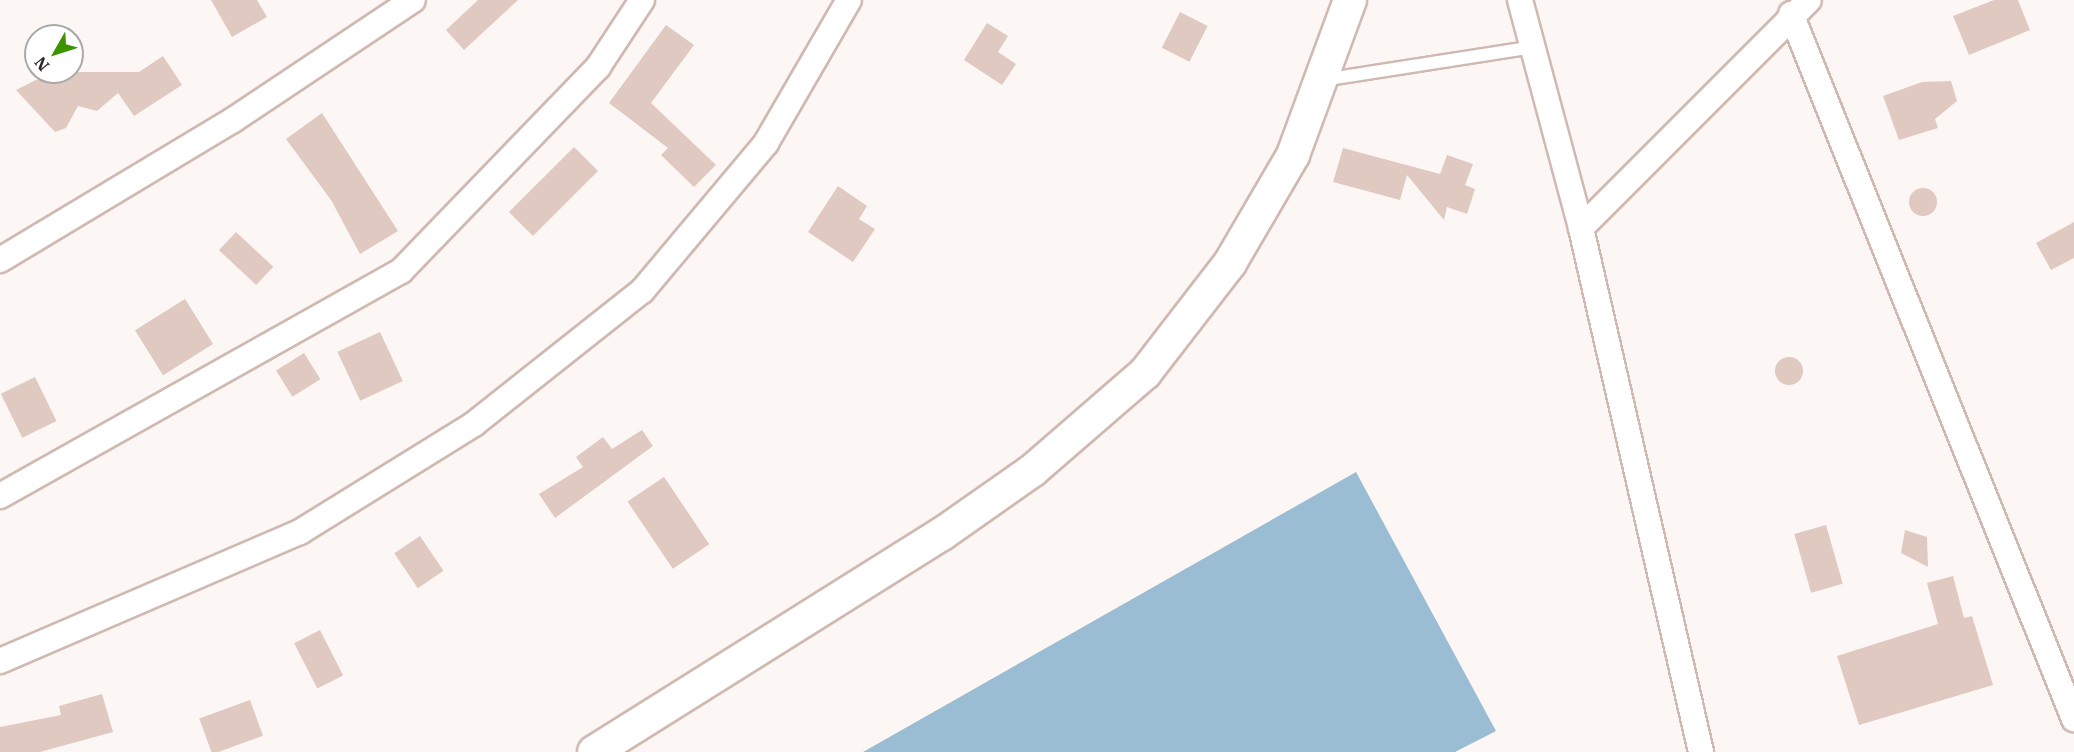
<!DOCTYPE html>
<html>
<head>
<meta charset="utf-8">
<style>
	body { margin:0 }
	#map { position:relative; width:2074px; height:752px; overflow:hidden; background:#fcf7f5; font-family:"IBM Plex Serif",serif }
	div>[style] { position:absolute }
	.water>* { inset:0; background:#9abdd3 }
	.building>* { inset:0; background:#e0c9c1; transform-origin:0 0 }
	.round { border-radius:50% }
	.roads { filter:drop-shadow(2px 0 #cfb9b1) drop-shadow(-2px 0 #cfb9b1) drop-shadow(0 2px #cfb9b1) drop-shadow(0 -2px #cfb9b1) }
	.service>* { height:12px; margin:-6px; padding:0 6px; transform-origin:6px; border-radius:6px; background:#fff }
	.minor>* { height:24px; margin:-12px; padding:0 12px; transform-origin:12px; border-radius:12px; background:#fff }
	.tertiary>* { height:32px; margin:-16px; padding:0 16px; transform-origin:16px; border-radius:16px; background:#fff }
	span { translate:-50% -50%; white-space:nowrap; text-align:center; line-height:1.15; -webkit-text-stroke:4.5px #fff; paint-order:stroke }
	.north { position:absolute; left:24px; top:24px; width:60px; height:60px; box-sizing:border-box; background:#fff; border:2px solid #aca8a7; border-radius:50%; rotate:231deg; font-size:16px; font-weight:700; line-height:24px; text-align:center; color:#2f2623 }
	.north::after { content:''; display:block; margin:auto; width:21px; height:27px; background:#3e9300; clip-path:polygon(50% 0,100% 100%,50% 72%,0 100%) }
</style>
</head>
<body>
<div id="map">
	<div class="water">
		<i style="clip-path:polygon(1356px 472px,1496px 731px,1455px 752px,863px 752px)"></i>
	</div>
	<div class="building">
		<i style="clip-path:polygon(211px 0,257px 0,267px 17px,232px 37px)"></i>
		<i style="clip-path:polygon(478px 0,518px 0,464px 50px,446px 30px)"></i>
		<i style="clip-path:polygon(1994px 0,2018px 0,2030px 30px,1969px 55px,1953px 16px)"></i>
		<i style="left:1180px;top:12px;width:31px;height:40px;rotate:27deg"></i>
		<i style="clip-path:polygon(987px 23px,1008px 36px,998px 52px,1016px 64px,1002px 85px,964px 60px)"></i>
		<i style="clip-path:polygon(666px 25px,694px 45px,651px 103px,716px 165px,694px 187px,661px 155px,668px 148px,609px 103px)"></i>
		<i style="clip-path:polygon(163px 56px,182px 85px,134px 116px,118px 93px,97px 111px,78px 106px,66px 128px,55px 132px,16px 90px,52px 72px,139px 72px)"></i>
		<i style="clip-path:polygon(1951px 81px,1957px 101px,1935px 119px,1938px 128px,1899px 140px,1883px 96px,1922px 82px)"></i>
		<i style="clip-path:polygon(322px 113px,398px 231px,360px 254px,331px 200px,286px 139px)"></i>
		<i style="left:574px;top:147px;width:34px;height:92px;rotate:45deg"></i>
		<i style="clip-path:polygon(1343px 148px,1440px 174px,1447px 155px,1473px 164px,1465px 185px,1475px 189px,1467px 214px,1447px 207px,1444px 220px,1407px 175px,1400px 200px,1333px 182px)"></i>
		<i style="clip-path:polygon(838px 186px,867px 206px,859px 219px,875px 229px,853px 262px,808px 232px)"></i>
		<i class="round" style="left:1909px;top:188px;width:28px;height:28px"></i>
		<i style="clip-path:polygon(2074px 222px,2074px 258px,2051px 270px,2036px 243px)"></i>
		<i style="left:236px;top:232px;width:51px;height:25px;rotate:43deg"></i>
		<i style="left:185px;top:299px;width:53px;height:59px;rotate:58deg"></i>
		<i style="left:380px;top:332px;width:54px;height:47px;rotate:65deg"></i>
		<i style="left:304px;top:353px;width:31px;height:33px;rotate:58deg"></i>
		<i class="round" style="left:1775px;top:357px;width:28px;height:28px"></i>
		<i style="left:35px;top:377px;width:49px;height:38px;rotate:64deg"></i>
		<i style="clip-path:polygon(642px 430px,653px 446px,555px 518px,539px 494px,583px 467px,576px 457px,603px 437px,612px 449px)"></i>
		<i style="left:664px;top:477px;width:81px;height:44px;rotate:56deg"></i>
		<i style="left:1826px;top:525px;width:61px;height:33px;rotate:74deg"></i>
		<i style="clip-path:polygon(1905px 530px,1927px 537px,1928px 567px,1901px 553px)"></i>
		<i style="left:420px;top:536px;width:42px;height:31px;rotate:56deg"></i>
		<i style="clip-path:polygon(1953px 576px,1964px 618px,1972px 616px,1993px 685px,1859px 725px,1837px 656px,1938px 624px,1927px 583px)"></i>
		<i style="left:320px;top:630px;width:51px;height:29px;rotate:63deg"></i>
		<i style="clip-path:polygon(102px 694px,113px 732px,40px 752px,0 752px,0 727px,61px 715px,59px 706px)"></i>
		<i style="left:250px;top:700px;width:38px;height:54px;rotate:70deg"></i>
	</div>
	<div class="roads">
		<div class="service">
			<i style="left:1323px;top:80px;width:213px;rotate:-8.9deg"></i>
		</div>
		<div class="minor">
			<i style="left:1520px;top:0;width:236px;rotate:75deg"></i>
			<i style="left:1581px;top:228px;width:538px;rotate:77.1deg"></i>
			<i style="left:1791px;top:14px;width:760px;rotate:68.13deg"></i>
			<i style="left:1581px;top:228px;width:322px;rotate:-45deg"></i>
			<i style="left:0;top:260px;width:272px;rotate:-31deg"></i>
			<i style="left:233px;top:120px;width:216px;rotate:-33.7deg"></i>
			<i style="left:0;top:496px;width:460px;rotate:-29.3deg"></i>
			<i style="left:401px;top:271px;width:284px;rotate:-46deg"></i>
			<i style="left:598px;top:67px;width:80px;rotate:-56.7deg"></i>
			<i style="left:0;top:661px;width:327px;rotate:-23.3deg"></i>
			<i style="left:300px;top:532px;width:205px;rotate:-31.8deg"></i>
			<i style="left:474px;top:424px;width:214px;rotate:-38.4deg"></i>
			<i style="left:642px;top:291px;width:193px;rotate:-50deg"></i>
			<i style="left:766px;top:143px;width:165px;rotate:-59.9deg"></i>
		</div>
		<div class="tertiary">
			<i style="left:594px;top:752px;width:411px;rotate:-32.1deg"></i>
			<i style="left:942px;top:534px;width:111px;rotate:-35.1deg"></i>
			<i style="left:1033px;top:470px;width:148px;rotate:-40.9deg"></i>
			<i style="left:1145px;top:373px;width:139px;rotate:-52.3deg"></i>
			<i style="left:1230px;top:263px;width:125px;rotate:-59.7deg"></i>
			<i style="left:1293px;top:155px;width:165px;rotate:-69.8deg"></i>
		</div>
	</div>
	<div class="north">N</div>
</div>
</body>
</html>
